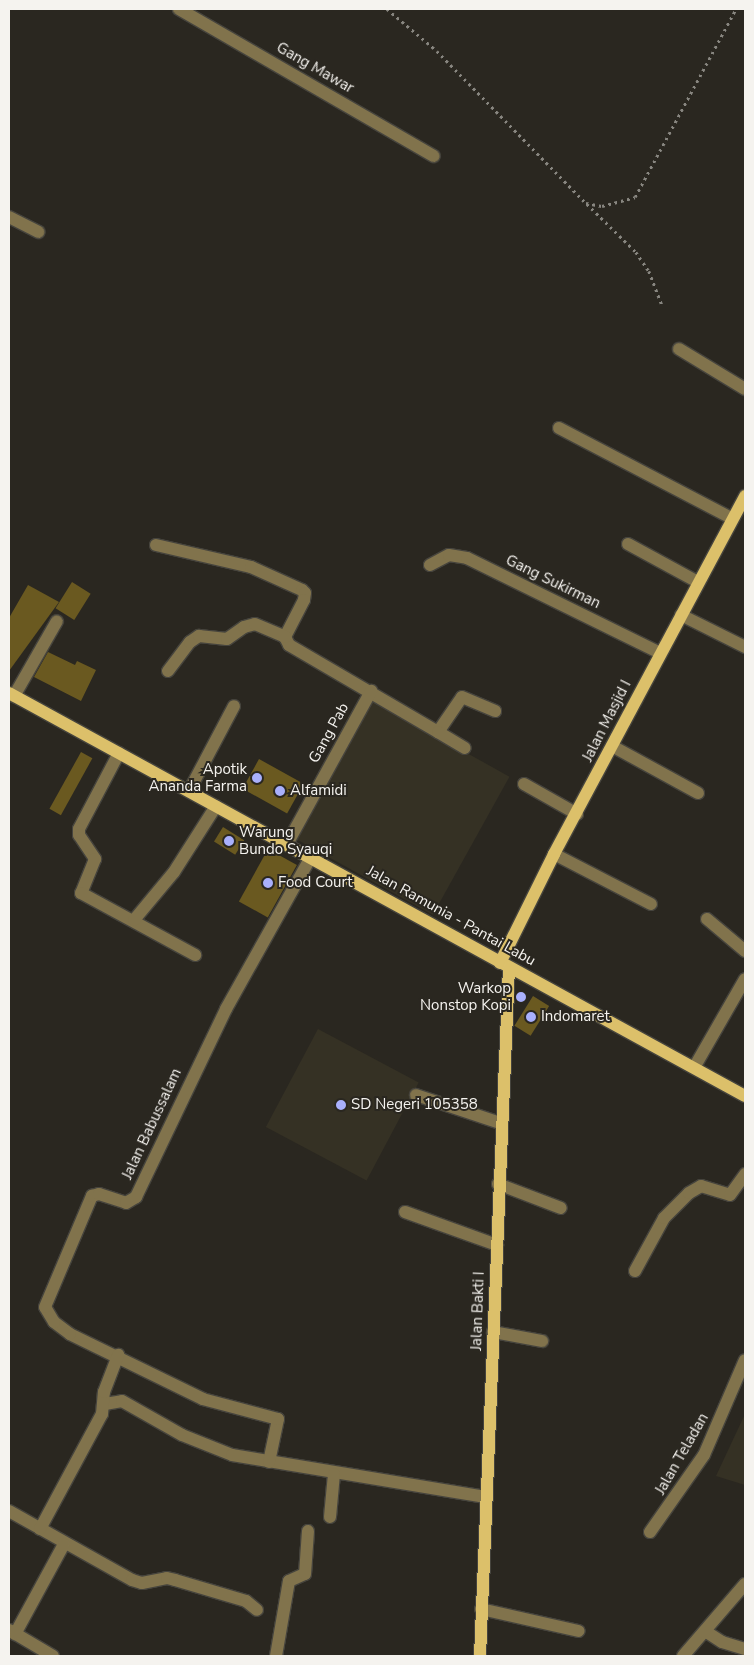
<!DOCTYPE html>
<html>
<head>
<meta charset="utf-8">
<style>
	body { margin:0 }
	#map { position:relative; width:754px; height:1665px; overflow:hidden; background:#2a2720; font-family:"Nunito Sans",sans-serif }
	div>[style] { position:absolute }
	.built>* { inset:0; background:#353124; transform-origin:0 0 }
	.building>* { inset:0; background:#6a5920; transform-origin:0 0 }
	.path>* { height:2.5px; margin-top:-1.25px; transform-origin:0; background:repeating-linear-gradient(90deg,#888680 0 2.5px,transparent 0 6.5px) }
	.roads { filter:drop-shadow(1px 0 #46443d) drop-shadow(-1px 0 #46443d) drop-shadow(0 1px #46443d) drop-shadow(0 -1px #46443d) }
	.minor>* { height:12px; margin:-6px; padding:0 6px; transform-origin:6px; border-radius:6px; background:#81734c }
	.major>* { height:12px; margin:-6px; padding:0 6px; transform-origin:6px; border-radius:6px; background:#dcc06a }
	.dots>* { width:14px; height:14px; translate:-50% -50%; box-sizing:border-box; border:2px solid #2a2720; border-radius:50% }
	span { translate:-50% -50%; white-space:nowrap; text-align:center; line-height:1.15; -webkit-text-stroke:4px #2a2720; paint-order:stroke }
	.street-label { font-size:15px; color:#f5f3ef }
	.poi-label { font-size:15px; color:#f5f3ef }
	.right { translate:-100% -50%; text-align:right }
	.left { translate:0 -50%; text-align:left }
	.frame { position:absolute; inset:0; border:10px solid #f5f3ef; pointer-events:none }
</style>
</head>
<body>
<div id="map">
	<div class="built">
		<i style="left:373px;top:701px;width:156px;height:158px;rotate:29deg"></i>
		<i style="left:318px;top:1029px;width:114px;height:111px;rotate:28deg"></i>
		<i style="clip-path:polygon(745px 1414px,745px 1485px,716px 1476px)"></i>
	</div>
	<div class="building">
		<i style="left:72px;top:582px;width:22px;height:31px;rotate:32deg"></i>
		<i style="clip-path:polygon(28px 585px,59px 602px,9px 671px,9px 618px)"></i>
		<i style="clip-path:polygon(48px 652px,75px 665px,77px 661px,96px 670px,81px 701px,34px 677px)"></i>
		<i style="left:81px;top:752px;width:13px;height:65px;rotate:29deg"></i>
		<i style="left:259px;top:759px;width:51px;height:34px;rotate:29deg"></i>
		<i style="left:223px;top:827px;width:25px;height:17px;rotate:32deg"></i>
		<i style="left:268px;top:849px;width:33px;height:60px;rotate:29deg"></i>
		<i style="left:533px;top:996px;width:19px;height:35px;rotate:32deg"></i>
	</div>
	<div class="path">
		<i style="left:387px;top:9px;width:65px;rotate:40deg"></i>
		<i style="left:437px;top:51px;width:213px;rotate:45.6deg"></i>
		<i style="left:586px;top:203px;width:16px;rotate:11deg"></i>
		<i style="left:602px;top:206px;width:34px;rotate:-15deg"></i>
		<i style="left:635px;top:197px;width:213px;rotate:-61.8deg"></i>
		<i style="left:587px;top:204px;width:69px;rotate:44.4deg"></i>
		<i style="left:636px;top:252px;width:23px;rotate:56deg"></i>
		<i style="left:649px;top:271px;width:36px;rotate:69deg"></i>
	</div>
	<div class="roads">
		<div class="minor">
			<i style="left:179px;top:9px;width:294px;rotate:30deg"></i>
			<i style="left:9px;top:217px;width:33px;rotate:27deg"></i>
			<i style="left:679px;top:349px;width:77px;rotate:31.2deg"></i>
			<i style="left:559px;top:428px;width:196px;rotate:27.6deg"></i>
			<i style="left:628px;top:544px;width:80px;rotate:28.5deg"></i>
			<i style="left:156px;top:545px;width:98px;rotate:13deg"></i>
			<i style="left:251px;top:567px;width:56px;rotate:24.3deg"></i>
			<i style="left:302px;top:590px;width:4px;rotate:45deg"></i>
			<i style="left:305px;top:593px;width:7px;rotate:98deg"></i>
			<i style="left:304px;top:600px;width:42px;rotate:117.2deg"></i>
			<i style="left:285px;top:637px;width:9px;rotate:63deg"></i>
			<i style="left:289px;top:645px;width:173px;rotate:30.3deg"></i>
			<i style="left:438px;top:732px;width:42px;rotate:-55.6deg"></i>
			<i style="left:462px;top:697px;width:36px;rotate:23deg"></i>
			<i style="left:430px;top:565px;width:21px;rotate:-28deg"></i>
			<i style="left:449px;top:555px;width:18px;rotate:9deg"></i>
			<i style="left:467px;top:558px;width:215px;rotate:26.2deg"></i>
			<i style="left:681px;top:615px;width:72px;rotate:26.6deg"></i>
			<i style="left:168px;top:671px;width:36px;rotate:-53deg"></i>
			<i style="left:190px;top:642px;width:11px;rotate:-34deg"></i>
			<i style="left:199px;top:636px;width:28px;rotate:6deg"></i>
			<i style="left:227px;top:639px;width:21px;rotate:-35deg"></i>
			<i style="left:244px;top:627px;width:11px;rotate:-15deg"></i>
			<i style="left:255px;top:624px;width:33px;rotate:23deg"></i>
			<i style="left:14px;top:696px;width:86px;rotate:-60.2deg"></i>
			<i style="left:438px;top:732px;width:31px;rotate:31deg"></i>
			<i style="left:612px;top:746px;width:98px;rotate:28.7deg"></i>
			<i style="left:119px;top:753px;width:86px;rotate:117.8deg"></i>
			<i style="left:79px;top:829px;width:6px;rotate:90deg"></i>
			<i style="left:79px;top:835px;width:29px;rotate:56deg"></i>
			<i style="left:95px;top:859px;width:37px;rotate:112deg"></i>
			<i style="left:81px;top:893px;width:130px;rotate:28.5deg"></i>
			<i style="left:524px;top:784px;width:61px;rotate:29.5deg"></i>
			<i style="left:189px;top:791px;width:96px;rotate:-62.1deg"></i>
			<i style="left:287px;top:844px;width:175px;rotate:-61.2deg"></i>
			<i style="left:554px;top:854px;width:109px;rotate:27.3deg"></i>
			<i style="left:707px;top:919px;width:50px;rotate:40.1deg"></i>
			<i style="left:134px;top:920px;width:62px;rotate:-50.2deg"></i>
			<i style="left:174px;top:872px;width:78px;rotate:-57.5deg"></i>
			<i style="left:695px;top:1066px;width:100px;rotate:-60.1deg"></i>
			<i style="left:416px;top:1095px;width:89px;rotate:18.4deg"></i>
			<i style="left:498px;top:1184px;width:67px;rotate:20.9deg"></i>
			<i style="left:405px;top:1212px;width:98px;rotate:19.7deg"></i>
			<i style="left:635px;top:1271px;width:60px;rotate:-61.3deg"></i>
			<i style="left:664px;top:1218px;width:35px;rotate:-45deg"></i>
			<i style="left:689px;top:1193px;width:14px;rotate:-30deg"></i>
			<i style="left:701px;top:1186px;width:30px;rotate:17deg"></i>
			<i style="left:730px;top:1195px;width:26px;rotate:-54deg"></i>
			<i style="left:493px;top:1332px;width:50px;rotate:10.4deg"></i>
			<i style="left:105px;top:1404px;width:17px;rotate:-10deg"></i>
			<i style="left:122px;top:1401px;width:69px;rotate:29.5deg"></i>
			<i style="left:182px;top:1435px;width:54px;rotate:21.8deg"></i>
			<i style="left:232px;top:1455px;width:257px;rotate:9.4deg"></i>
			<i style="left:269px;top:1462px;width:44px;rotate:-78.2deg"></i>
			<i style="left:278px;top:1419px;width:78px;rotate:-165.1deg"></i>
			<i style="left:203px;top:1399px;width:148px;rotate:-154deg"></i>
			<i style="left:70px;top:1334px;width:20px;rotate:-143deg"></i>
			<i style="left:54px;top:1322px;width:17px;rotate:-121deg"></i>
			<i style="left:45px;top:1307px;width:121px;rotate:-67.1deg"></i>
			<i style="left:92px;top:1196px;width:7px;rotate:-16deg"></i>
			<i style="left:99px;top:1194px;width:28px;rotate:18deg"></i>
			<i style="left:126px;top:1203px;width:12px;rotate:-31deg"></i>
			<i style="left:136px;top:1197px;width:208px;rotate:-64.4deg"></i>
			<i style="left:226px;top:1009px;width:174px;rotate:-60.8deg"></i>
			<i style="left:9px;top:1511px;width:141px;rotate:29.3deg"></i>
			<i style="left:132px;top:1580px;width:10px;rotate:17deg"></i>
			<i style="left:142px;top:1583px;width:25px;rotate:-11deg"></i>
			<i style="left:167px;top:1578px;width:8px;rotate:14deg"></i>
			<i style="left:175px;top:1580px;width:74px;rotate:16.5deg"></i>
			<i style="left:246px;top:1601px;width:14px;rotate:39deg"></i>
			<i style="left:330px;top:1517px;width:43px;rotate:-84.7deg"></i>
			<i style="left:40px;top:1529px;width:131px;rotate:-61.7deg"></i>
			<i style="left:102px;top:1414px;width:22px;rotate:-85deg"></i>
			<i style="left:104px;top:1392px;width:40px;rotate:-69deg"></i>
			<i style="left:650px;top:1532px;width:94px;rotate:-55deg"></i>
			<i style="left:704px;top:1455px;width:103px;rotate:-66.7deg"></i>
			<i style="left:481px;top:1609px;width:100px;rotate:12.7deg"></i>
			<i style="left:9px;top:1630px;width:51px;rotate:30.6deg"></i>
			<i style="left:705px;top:1631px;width:20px;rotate:33deg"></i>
			<i style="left:722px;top:1642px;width:24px;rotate:17deg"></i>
			<i style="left:15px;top:1634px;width:102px;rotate:-61.4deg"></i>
			<i style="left:276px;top:1656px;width:76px;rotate:-80.2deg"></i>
			<i style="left:289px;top:1581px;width:17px;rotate:-24deg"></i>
			<i style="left:305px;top:1574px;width:43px;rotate:-86deg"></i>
			<i style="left:683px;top:1656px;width:95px;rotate:-49.3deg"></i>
		</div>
		<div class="major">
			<i style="left:9px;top:693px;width:839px;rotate:28.7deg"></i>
			<i style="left:500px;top:963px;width:122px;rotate:-63.6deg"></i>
			<i style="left:554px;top:854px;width:406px;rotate:-61.9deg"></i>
			<i style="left:480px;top:1656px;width:689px;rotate:-87.59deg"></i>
		</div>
	</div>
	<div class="dots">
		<i style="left:257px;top:778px;background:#a9b0fc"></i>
		<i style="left:280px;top:791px;background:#a9b0fc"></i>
		<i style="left:229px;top:841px;background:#a9b0fc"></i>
		<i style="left:268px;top:883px;background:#a9b0fc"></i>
		<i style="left:521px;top:997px;background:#a9b0fc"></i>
		<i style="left:531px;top:1017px;background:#a9b0fc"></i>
		<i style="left:341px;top:1105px;background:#a9b0fc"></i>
	</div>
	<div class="street-label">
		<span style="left:315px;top:68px;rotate:30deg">Gang Mawar</span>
		<span style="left:553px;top:582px;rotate:26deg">Gang Sukirman</span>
		<span style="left:607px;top:721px;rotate:-63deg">Jalan Masjid I</span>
		<span style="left:329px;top:733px;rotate:-61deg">Gang Pab</span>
		<span style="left:451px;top:916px;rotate:29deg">Jalan Ramunia - Pantai Labu</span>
		<span style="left:152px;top:1124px;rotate:-65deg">Jalan Babussalam</span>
		<span style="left:478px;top:1311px;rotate:-88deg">Jalan Bakti I</span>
		<span style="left:682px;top:1454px;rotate:-60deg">Jalan Teladan</span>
	</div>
	<div class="poi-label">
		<span class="right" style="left:247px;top:778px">Apotik<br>Ananda Farma</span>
		<span class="left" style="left:290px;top:791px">Alfamidi</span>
		<span class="left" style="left:239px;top:841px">Warung<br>Bundo Syauqi</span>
		<span class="left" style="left:278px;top:883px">Food Court</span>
		<span class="right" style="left:511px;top:997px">Warkop<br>Nonstop Kopi</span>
		<span class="left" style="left:541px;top:1017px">Indomaret</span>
		<span class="left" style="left:351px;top:1105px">SD Negeri 105358</span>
	</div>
	<div class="frame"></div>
</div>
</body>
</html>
